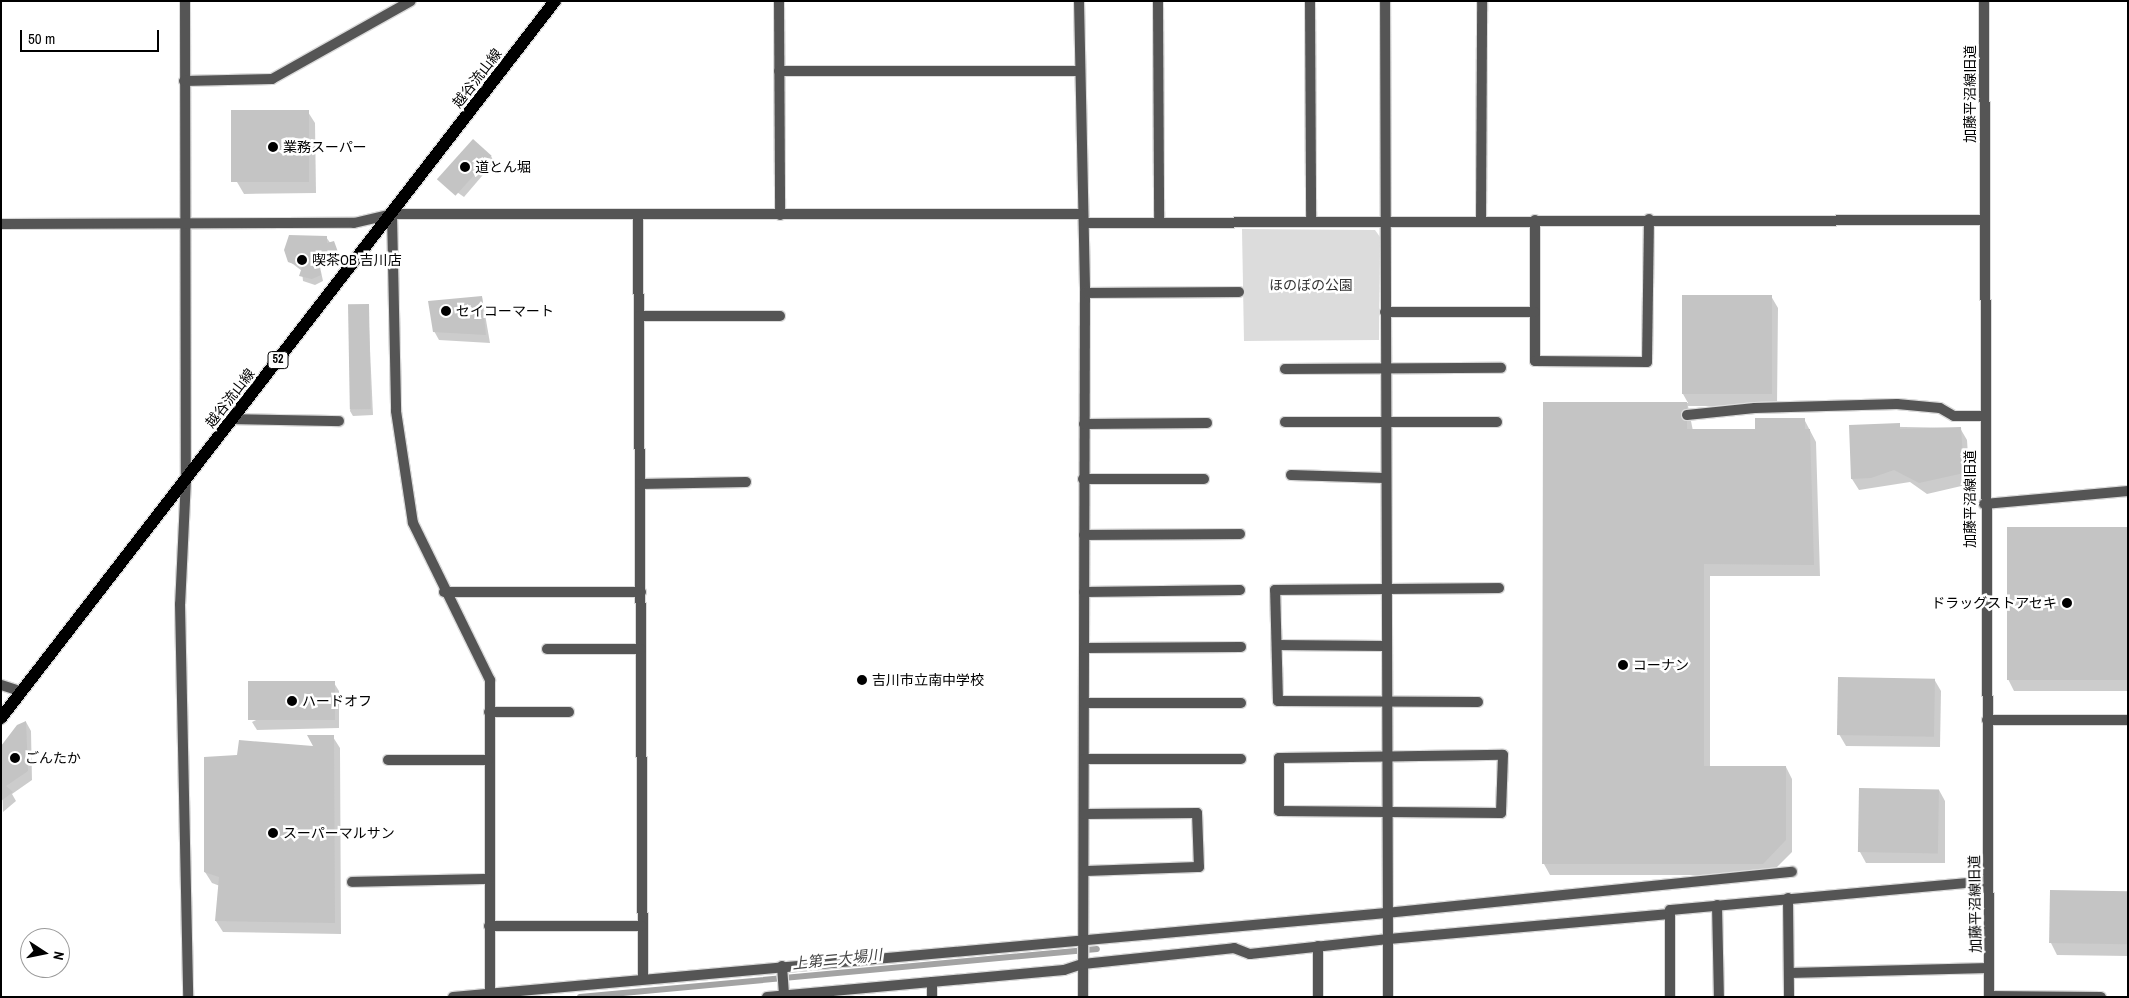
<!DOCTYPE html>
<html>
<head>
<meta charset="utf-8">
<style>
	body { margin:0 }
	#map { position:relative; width:2129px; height:998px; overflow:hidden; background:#fff; font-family:"Archivo Narrow","Noto Sans JP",sans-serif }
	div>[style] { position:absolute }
	.green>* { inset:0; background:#dcdcdc }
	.shadow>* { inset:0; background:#0003 }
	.stream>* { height:5.5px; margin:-2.75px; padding:0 2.75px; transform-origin:2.75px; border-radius:2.75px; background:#a3a3a3 }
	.building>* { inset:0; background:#c4c4c4; transform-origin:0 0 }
	.roads { filter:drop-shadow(1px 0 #dbdbdb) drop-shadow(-1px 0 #dbdbdb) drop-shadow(0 1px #dbdbdb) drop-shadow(0 -1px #dbdbdb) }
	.service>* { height:10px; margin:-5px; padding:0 5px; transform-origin:5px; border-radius:5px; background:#555 }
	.minor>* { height:10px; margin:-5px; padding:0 5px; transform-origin:5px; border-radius:5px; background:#555 }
	.tertiary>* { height:10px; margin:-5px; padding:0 5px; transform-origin:5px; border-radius:5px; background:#555 }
	.primary>* { height:12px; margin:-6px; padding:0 6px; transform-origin:6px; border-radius:6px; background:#000 }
	.dots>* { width:14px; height:14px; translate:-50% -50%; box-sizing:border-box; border:2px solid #fff; border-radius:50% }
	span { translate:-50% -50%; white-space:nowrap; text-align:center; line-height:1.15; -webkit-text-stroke:5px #fff; paint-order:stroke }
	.shield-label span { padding:1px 4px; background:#fff; border:1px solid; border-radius:4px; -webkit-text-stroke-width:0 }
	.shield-label { font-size:12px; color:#000; font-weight:700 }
	.street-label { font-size:14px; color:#000 }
	.poi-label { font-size:14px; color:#000 }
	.left { translate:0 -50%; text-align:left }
	.right { translate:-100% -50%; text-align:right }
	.park-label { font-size:14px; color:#333 }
	.water-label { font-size:15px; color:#444; font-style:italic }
	.frame { position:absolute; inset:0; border:2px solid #000; pointer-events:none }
	.north { position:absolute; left:20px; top:928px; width:50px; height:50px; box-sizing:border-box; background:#fff; border:1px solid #999; border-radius:50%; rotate:101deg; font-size:14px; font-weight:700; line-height:20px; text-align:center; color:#000 }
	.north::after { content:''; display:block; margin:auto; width:18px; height:22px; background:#000; clip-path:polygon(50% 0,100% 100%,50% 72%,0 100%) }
	.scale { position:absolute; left:20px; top:30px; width:139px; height:22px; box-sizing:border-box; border:2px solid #000; border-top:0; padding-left:6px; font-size:15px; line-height:18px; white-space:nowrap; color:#000; -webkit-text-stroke:4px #fff; paint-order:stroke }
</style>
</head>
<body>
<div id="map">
	<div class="green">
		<i style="clip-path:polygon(1242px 229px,1375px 230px,1380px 237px,1379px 340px,1244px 341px)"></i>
	</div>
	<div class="shadow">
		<i style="clip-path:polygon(232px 111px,308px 112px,315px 123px,316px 193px,244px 194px,237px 182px)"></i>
		<i style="clip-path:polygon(491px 156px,494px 162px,464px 197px,438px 179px)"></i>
		<i style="clip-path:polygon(326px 237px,341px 258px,335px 267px,319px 262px,323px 281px,315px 285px,303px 281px,302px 271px,289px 261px)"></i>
		<i style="clip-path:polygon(1683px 296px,1771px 296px,1778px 308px,1777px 406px,1688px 406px,1693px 431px,1756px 430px,1804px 419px,1816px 442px,1820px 576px,1710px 576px,1710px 767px,1786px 767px,1792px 779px,1792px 852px,1769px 875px,1550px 875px,1544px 864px,1545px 403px,1688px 403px,1683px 394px)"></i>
		<i style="clip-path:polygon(482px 297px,490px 343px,439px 340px,434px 331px)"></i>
		<i style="clip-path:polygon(368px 305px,373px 415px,353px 416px,350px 411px)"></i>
		<i style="clip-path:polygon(1850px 426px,1960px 428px,1967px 440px,1970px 484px,1927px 494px,1910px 482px,1859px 490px,1852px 479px)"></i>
		<i style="clip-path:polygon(2128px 528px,2128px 691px,2014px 691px,2008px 679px)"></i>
		<i style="clip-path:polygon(1934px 679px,1941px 691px,1940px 747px,1846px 746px,1839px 734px)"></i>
		<i style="clip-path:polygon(334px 683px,339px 691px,339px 728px,257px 730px,252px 722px)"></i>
		<i style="clip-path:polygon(26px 722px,31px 731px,32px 780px,12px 794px,16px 801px,3px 812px,1px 748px)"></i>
		<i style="clip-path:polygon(333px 737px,340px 748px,341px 934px,223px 932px,216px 921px,220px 886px,212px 883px,205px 872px,238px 756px,315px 748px)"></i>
		<i style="clip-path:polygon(1939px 790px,1945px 801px,1945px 863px,1866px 863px,1860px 852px)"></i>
		<i style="clip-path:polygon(2051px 892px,2128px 893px,2128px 956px,2057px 955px,2051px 943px)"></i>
	</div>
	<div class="stream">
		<i style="left:580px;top:997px;width:519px;rotate:-5.3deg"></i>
	</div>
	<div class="building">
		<i style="left:231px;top:110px;width:78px;height:72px"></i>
		<i style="left:473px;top:139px;width:25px;height:54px;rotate:42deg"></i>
		<i style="clip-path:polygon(289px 235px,327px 236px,327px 243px,334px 241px,338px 252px,331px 262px,317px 257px,321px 275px,312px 279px,299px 276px,302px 267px,288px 262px,284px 250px)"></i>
		<i style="left:1682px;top:295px;width:90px;height:99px"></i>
		<i style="clip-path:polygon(482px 296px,486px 335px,433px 332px,428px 301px)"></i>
		<i style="left:369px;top:304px;width:105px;height:21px;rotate:89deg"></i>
		<i style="clip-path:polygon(1543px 402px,1687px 402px,1687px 429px,1755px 429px,1755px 418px,1805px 418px,1805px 429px,1810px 429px,1814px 565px,1704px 564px,1704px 766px,1786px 766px,1786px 840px,1763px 864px,1542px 864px)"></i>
		<i style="clip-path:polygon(1900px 423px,1900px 429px,1961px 427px,1964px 473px,1919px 483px,1894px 470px,1871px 478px,1851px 479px,1849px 425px)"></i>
		<i style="left:2007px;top:527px;width:121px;height:153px"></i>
		<i style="left:1838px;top:677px;width:97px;height:58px;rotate:1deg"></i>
		<i style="left:335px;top:681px;width:39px;height:87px;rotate:90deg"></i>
		<i style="clip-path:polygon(26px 721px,28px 771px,6px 786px,13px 792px,1px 801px,1px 746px,17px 725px)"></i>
		<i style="clip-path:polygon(307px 735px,334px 735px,335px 923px,215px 921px,219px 877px,204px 872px,204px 757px,237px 755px,239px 740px,313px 746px)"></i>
		<i style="left:1859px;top:788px;width:80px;height:64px;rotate:1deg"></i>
		<i style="left:2050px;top:890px;width:78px;height:53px;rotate:1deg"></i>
	</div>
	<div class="roads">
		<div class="service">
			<i style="left:1687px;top:415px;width:68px;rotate:-5.9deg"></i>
			<i style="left:1755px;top:408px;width:142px;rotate:-1.6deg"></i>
			<i style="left:1897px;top:404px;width:43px;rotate:5.3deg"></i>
			<i style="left:1940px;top:408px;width:16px;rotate:30deg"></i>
			<i style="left:1954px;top:416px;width:29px"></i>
			<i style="left:233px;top:419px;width:106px;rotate:1.1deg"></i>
			<i style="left:1318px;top:997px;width:51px;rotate:-90deg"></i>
		</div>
		<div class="minor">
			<i style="left:185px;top:1px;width:478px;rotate:89.9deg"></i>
			<i style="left:779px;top:1px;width:214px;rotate:89.7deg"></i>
			<i style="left:1079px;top:1px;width:292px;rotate:88.8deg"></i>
			<i style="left:1085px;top:293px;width:704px;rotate:90.16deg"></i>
			<i style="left:1158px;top:1px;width:221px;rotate:89.7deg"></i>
			<i style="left:1310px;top:1px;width:221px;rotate:89.7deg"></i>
			<i style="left:779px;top:71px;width:301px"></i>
			<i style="left:184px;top:81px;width:88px;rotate:-1.3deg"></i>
			<i style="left:272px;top:79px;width:159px;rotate:-29.3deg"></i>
			<i style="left:392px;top:214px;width:197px;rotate:88.8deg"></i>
			<i style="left:396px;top:411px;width:113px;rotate:81.4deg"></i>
			<i style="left:413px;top:523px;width:175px;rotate:63.9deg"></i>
			<i style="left:490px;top:680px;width:317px;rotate:90deg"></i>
			<i style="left:638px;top:214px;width:764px;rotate:89.63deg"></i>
			<i style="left:1535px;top:220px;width:141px;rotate:90deg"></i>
			<i style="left:1535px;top:361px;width:112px;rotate:0.5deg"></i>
			<i style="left:1647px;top:362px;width:143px;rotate:-89.2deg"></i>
			<i style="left:1481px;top:221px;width:220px;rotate:-89.7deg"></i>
			<i style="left:1084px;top:223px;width:899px;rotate:-0.19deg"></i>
			<i style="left:1085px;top:293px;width:154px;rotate:-0.4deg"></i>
			<i style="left:1385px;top:312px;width:150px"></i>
			<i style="left:639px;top:316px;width:141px"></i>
			<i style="left:1285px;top:369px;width:216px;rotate:-0.3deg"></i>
			<i style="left:1285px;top:422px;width:212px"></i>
			<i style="left:1084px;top:424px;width:123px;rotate:-0.5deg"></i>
			<i style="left:1291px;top:475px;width:94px;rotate:1.8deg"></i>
			<i style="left:1083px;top:479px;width:121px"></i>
			<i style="left:640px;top:484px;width:106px;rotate:-1.1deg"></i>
			<i style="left:1984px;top:504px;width:145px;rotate:-5.2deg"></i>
			<i style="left:1084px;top:535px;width:156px;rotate:-0.4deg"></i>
			<i style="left:444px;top:592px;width:197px"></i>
			<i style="left:1084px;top:592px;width:156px;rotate:-0.7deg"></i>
			<i style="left:1277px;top:645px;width:108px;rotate:0.5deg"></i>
			<i style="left:1085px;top:648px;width:156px;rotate:-0.4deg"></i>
			<i style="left:547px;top:649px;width:94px"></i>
			<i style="left:1px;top:685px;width:22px;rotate:18deg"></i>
			<i style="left:1478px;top:702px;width:200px;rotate:-179.7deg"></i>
			<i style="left:1278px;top:701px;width:111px;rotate:-91.5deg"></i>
			<i style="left:1275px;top:590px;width:224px;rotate:-0.5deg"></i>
			<i style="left:1084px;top:703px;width:157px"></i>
			<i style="left:489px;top:712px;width:80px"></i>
			<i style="left:1503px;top:755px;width:58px;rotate:92deg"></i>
			<i style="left:1501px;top:813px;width:222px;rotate:-179.5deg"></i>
			<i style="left:1279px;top:811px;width:53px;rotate:-90deg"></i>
			<i style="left:1279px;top:758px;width:224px;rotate:-0.8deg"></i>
			<i style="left:1084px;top:759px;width:157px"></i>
			<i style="left:388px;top:760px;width:100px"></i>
			<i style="left:1084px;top:814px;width:113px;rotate:-0.5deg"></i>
			<i style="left:1197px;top:813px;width:54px;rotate:87.9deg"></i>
			<i style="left:1199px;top:867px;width:115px;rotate:178deg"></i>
			<i style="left:352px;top:882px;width:137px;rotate:-1.3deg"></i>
			<i style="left:1788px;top:898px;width:99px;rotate:89.4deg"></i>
			<i style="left:1717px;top:905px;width:92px;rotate:88.8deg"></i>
			<i style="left:489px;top:926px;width:153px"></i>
			<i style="left:782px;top:966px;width:31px;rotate:86deg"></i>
			<i style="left:1789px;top:973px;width:200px;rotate:-1.4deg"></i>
			<i style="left:932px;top:982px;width:15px;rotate:90deg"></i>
			<i style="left:1989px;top:996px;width:112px;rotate:0.5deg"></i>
			<i style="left:453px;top:997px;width:937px;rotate:-5.14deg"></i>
			<i style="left:1386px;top:913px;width:408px;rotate:-5.8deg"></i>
			<i style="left:767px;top:997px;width:298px;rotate:-5.2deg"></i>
			<i style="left:1064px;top:970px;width:20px;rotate:-18deg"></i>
			<i style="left:1083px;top:964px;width:152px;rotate:-6deg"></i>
			<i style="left:1234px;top:948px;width:17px;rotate:21deg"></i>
			<i style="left:1250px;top:954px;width:139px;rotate:-6.2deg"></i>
			<i style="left:1388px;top:939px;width:938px;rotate:-90.18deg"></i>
			<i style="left:1388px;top:997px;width:58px;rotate:-90deg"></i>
			<i style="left:1388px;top:939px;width:283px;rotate:-5.1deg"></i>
			<i style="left:1670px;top:997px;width:87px;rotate:-90deg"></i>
			<i style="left:1670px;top:910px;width:319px;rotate:-5.2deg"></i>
		</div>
		<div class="tertiary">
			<i style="left:1984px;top:1px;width:996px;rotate:89.71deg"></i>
			<i style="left:1px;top:224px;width:353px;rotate:-0.2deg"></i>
			<i style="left:354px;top:223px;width:39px;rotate:-13deg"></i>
			<i style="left:392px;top:214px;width:689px"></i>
			<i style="left:186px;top:479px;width:125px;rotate:92.7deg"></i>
			<i style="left:180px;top:604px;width:393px;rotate:88.8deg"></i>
			<i style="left:1987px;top:720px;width:141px"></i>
		</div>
		<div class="primary">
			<i style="left:1px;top:718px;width:906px;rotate:-52.31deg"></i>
		</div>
	</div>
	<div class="dots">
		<i style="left:273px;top:147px;background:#000"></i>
		<i style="left:465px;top:167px;background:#000"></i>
		<i style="left:302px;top:260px;background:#000"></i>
		<i style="left:446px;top:311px;background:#000"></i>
		<i style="left:2067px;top:603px;background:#000"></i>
		<i style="left:1623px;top:665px;background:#000"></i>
		<i style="left:862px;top:680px;background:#000"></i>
		<i style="left:292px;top:701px;background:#000"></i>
		<i style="left:15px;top:758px;background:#000"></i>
		<i style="left:273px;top:833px;background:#000"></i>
	</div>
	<div class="shield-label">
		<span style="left:278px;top:360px">52</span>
	</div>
	<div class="street-label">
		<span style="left:477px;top:78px;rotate:-52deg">越谷流山線</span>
		<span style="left:1970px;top:94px;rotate:-90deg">加藤平沼線旧道</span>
		<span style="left:230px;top:398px;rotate:-52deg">越谷流山線</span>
		<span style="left:1970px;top:499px;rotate:-90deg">加藤平沼線旧道</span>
		<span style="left:1975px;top:904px;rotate:-91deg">加藤平沼線旧道</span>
	</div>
	<div class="poi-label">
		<span class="left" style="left:283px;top:147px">業務スーパー</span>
		<span class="left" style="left:475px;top:167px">道とん堀</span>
		<span class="left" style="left:312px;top:260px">喫茶OB 吉川店</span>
		<span class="left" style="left:456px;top:311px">セイコーマート</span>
		<span class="right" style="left:2057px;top:603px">ドラッグストアセキ</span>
		<span class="left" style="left:1633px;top:665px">コーナン</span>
		<span class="left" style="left:872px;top:680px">吉川市立南中学校</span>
		<span class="left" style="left:302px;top:701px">ハードオフ</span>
		<span class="left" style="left:25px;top:758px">ごんたか</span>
		<span class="left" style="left:283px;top:833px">スーパーマルサン</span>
	</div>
	<div class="park-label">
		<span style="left:1311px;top:285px">ほのぼの公園</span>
	</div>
	<div class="water-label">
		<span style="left:837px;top:959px;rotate:-6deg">上第二大場川</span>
	</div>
	<div class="frame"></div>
	<div class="north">N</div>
	<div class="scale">50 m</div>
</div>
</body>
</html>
